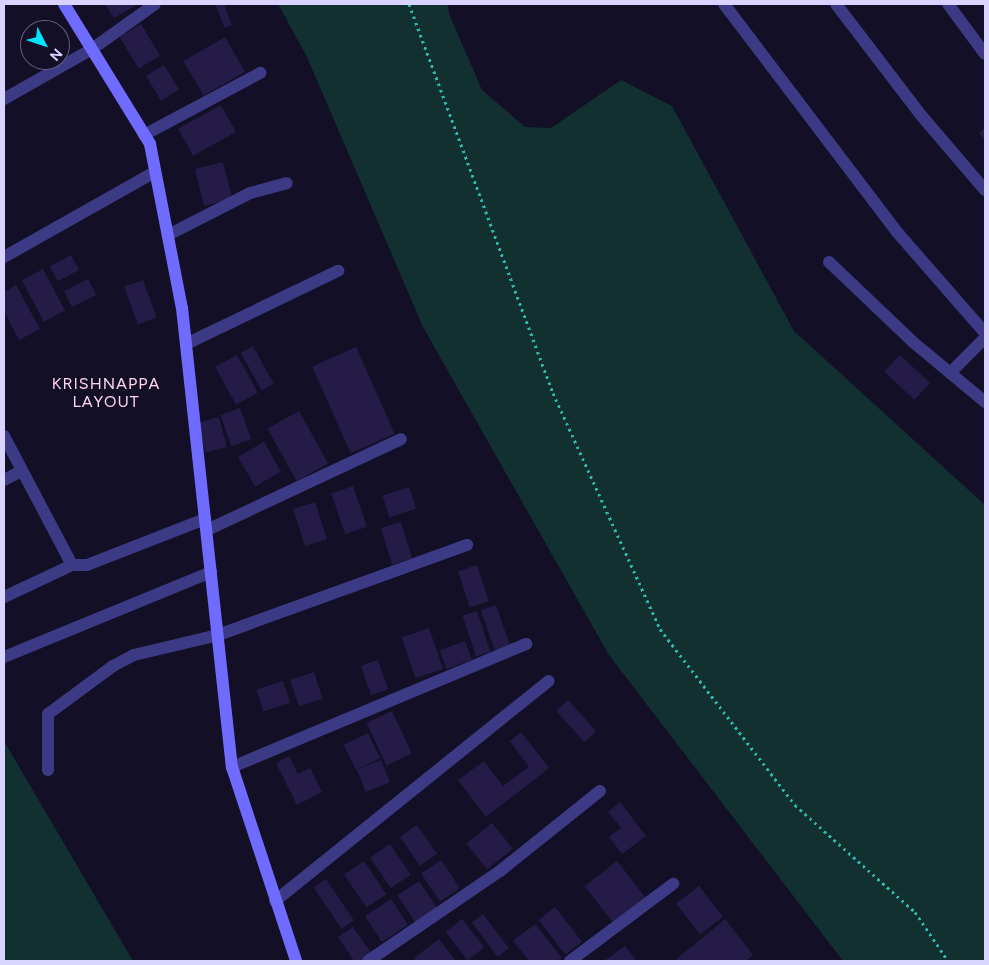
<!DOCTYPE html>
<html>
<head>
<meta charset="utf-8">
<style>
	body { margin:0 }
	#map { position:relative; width:989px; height:965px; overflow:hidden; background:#130f26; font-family:Figtree,sans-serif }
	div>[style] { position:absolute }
	.green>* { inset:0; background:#12302f }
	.building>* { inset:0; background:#241b47; transform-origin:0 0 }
	.path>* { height:3px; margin-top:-1.5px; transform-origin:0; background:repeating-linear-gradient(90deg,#2fb8b0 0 2.5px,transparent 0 6.5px) }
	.street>* { height:12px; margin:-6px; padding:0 6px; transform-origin:6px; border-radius:6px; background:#3d3a85 }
	.secondary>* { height:12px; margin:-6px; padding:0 6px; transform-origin:6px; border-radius:6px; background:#6f6bff }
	span { translate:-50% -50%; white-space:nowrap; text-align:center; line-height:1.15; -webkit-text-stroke:4px #130f26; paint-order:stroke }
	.neighbourhood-label { font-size:16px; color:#ffd6f0; letter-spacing:1px }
	.frame { position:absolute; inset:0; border:5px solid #d9d4ff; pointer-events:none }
	.north { position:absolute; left:20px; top:20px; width:50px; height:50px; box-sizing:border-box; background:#130f26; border:1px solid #625e7d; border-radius:50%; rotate:131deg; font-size:14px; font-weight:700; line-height:20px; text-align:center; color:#d9d4ff }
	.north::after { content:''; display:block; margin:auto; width:18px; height:22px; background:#00e5ff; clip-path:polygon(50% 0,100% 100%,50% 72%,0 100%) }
</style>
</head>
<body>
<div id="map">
	<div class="green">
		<i style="clip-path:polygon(278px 4px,448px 4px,449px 14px,482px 90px,525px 127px,551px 128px,621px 80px,672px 106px,794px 331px,985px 505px,985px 961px,843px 961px,609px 655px,423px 327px,307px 57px)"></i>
		<i style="clip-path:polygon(4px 741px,133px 961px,4px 961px)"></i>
	</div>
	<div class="building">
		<i style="clip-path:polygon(105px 4px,139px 4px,114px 18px)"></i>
		<i style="clip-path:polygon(215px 4px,224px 4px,232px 25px,225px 28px)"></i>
		<i style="left:141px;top:24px;width:37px;height:25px;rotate:59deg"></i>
		<i style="left:225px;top:37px;width:40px;height:48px;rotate:60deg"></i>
		<i style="left:164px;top:65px;width:29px;height:21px;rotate:59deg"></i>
		<i style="left:221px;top:105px;width:31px;height:49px;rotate:61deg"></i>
		<i style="clip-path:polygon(985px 127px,985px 140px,979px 133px)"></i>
		<i style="left:223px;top:162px;width:38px;height:29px;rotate:76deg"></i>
		<i style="left:71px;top:255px;width:17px;height:24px;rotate:62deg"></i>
		<i style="left:43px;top:269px;width:47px;height:24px;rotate:62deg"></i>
		<i style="left:88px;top:279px;width:18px;height:27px;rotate:63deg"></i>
		<i style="left:143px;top:280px;width:40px;height:20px;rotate:70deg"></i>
		<i style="clip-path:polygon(16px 285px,40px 329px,19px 340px,4px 311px,4px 292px)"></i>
		<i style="left:253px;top:346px;width:43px;height:14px;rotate:61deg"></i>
		<i style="left:356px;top:347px;width:95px;height:48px;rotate:66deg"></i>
		<i style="left:237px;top:355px;width:43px;height:25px;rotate:61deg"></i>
		<i style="left:900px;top:355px;width:41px;height:23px;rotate:43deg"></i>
		<i style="left:240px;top:408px;width:33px;height:21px;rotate:70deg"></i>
		<i style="left:299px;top:411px;width:60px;height:36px;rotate:61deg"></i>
		<i style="left:219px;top:417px;width:31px;height:22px;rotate:75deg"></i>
		<i style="left:264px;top:442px;width:34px;height:30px;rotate:60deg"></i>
		<i style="left:353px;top:486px;width:43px;height:23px;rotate:71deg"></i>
		<i style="left:409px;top:487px;width:23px;height:28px;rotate:72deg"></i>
		<i style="left:315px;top:502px;width:39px;height:23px;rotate:72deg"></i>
		<i style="left:401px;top:522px;width:38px;height:21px;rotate:73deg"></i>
		<i style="left:477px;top:565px;width:38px;height:20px;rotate:72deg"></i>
		<i style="left:496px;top:605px;width:43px;height:16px;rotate:71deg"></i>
		<i style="left:477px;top:611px;width:43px;height:15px;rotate:72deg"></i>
		<i style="left:429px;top:628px;width:43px;height:29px;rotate:71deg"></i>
		<i style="left:465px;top:641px;width:20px;height:27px;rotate:70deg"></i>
		<i style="left:378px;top:660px;width:31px;height:18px;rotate:71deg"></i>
		<i style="left:314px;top:672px;width:28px;height:25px;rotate:72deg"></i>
		<i style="left:283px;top:681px;width:23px;height:28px;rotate:72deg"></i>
		<i style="left:568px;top:700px;width:42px;height:16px;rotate:48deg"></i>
		<i style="left:392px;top:711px;width:47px;height:28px;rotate:65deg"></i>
		<i style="clip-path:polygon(521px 732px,549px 768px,486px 817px,458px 780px,484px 761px,503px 786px,529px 767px,510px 741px)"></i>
		<i style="left:368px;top:733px;width:28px;height:27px;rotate:64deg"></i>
		<i style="clip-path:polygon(289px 756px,298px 774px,310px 768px,322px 792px,297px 805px,276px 763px)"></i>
		<i style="left:381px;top:760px;width:24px;height:26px;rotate:68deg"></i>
		<i style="clip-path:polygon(620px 802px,646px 836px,622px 854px,609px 837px,621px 828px,608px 812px)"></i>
		<i style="left:492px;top:823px;width:33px;height:33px;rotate:51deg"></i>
		<i style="left:417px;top:825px;width:35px;height:21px;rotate:55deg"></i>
		<i style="left:390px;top:844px;width:37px;height:24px;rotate:56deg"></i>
		<i style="left:441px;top:860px;width:34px;height:24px;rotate:56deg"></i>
		<i style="left:364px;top:861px;width:40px;height:24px;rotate:56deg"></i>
		<i style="left:617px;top:861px;width:46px;height:41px;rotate:52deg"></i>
		<i style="left:326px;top:879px;width:50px;height:15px;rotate:56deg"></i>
		<i style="left:419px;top:881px;width:34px;height:26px;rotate:56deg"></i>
		<i style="left:699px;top:886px;width:39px;height:29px;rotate:52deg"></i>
		<i style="left:391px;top:899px;width:31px;height:31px;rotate:57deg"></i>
		<i style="left:555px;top:907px;width:44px;height:21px;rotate:52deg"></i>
		<i style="left:483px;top:914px;width:43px;height:14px;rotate:53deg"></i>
		<i style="left:462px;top:919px;width:36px;height:21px;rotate:52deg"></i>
		<i style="clip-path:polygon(725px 919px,753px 955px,746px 961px,674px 961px)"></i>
		<i style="clip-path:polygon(535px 924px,562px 958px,558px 961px,529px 961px,513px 941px)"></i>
		<i style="clip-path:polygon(353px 927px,371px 953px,360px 961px,354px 961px,338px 937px)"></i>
		<i style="clip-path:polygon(439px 939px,456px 961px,417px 961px,414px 958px)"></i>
		<i style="clip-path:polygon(625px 946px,637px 961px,604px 961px)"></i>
	</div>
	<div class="path">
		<i style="left:409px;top:4px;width:415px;rotate:69.7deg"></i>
		<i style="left:553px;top:393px;width:259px;rotate:65.6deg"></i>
		<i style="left:660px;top:629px;width:222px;rotate:52.5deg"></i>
		<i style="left:795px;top:805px;width:161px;rotate:41.7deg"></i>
		<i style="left:915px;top:912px;width:59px;rotate:56deg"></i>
	</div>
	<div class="street">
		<i style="left:724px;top:4px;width:286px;rotate:52.8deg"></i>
		<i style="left:897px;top:232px;width:134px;rotate:48.9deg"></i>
		<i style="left:836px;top:4px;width:138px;rotate:52.6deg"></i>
		<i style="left:920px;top:114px;width:100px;rotate:49.5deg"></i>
		<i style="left:948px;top:4px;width:62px;rotate:53.5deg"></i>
		<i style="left:4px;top:99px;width:101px;rotate:-29.6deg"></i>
		<i style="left:92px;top:49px;width:77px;rotate:-35.5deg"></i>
		<i style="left:144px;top:135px;width:132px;rotate:-28.1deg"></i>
		<i style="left:168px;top:235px;width:92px;rotate:-27.1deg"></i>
		<i style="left:250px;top:193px;width:38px;rotate:-15deg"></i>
		<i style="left:4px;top:257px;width:173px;rotate:-29.4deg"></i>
		<i style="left:829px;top:262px;width:116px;rotate:43.6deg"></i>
		<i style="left:913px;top:342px;width:94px;rotate:39.8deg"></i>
		<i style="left:186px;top:344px;width:169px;rotate:-25.7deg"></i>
		<i style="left:950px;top:373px;width:49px;rotate:-45deg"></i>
		<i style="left:4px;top:436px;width:146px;rotate:62.2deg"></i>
		<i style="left:4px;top:480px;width:20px;rotate:-27deg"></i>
		<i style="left:207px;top:530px;width:214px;rotate:-25.1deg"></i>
		<i style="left:4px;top:597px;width:75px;rotate:-25.2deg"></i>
		<i style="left:72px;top:565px;width:15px"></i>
		<i style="left:87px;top:565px;width:127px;rotate:-21.3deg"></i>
		<i style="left:4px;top:657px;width:224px;rotate:-22.3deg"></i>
		<i style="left:232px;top:767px;width:319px;rotate:-22.7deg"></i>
		<i style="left:48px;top:770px;width:56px;rotate:-90deg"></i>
		<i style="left:48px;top:714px;width:81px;rotate:-36.4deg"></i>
		<i style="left:113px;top:666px;width:24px;rotate:-28deg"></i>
		<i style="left:134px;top:655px;width:86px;rotate:-13.4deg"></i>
		<i style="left:218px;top:635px;width:265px;rotate:-19.9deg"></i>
		<i style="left:275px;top:901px;width:351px;rotate:-38.8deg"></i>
		<i style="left:368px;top:961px;width:160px;rotate:-34.3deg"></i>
		<i style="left:500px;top:871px;width:128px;rotate:-38.7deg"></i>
		<i style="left:570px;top:961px;width:129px;rotate:-36.8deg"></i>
	</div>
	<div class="secondary">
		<i style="left:64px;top:4px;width:164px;rotate:58.4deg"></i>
		<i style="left:150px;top:144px;width:167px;rotate:79deg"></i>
		<i style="left:182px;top:308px;width:462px;rotate:83.8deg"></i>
		<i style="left:232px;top:767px;width:204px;rotate:71.7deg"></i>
	</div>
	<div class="neighbourhood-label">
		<span style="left:106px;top:393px">KRISHNAPPA<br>LAYOUT</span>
	</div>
	<div class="frame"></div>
	<div class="north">N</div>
</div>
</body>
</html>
